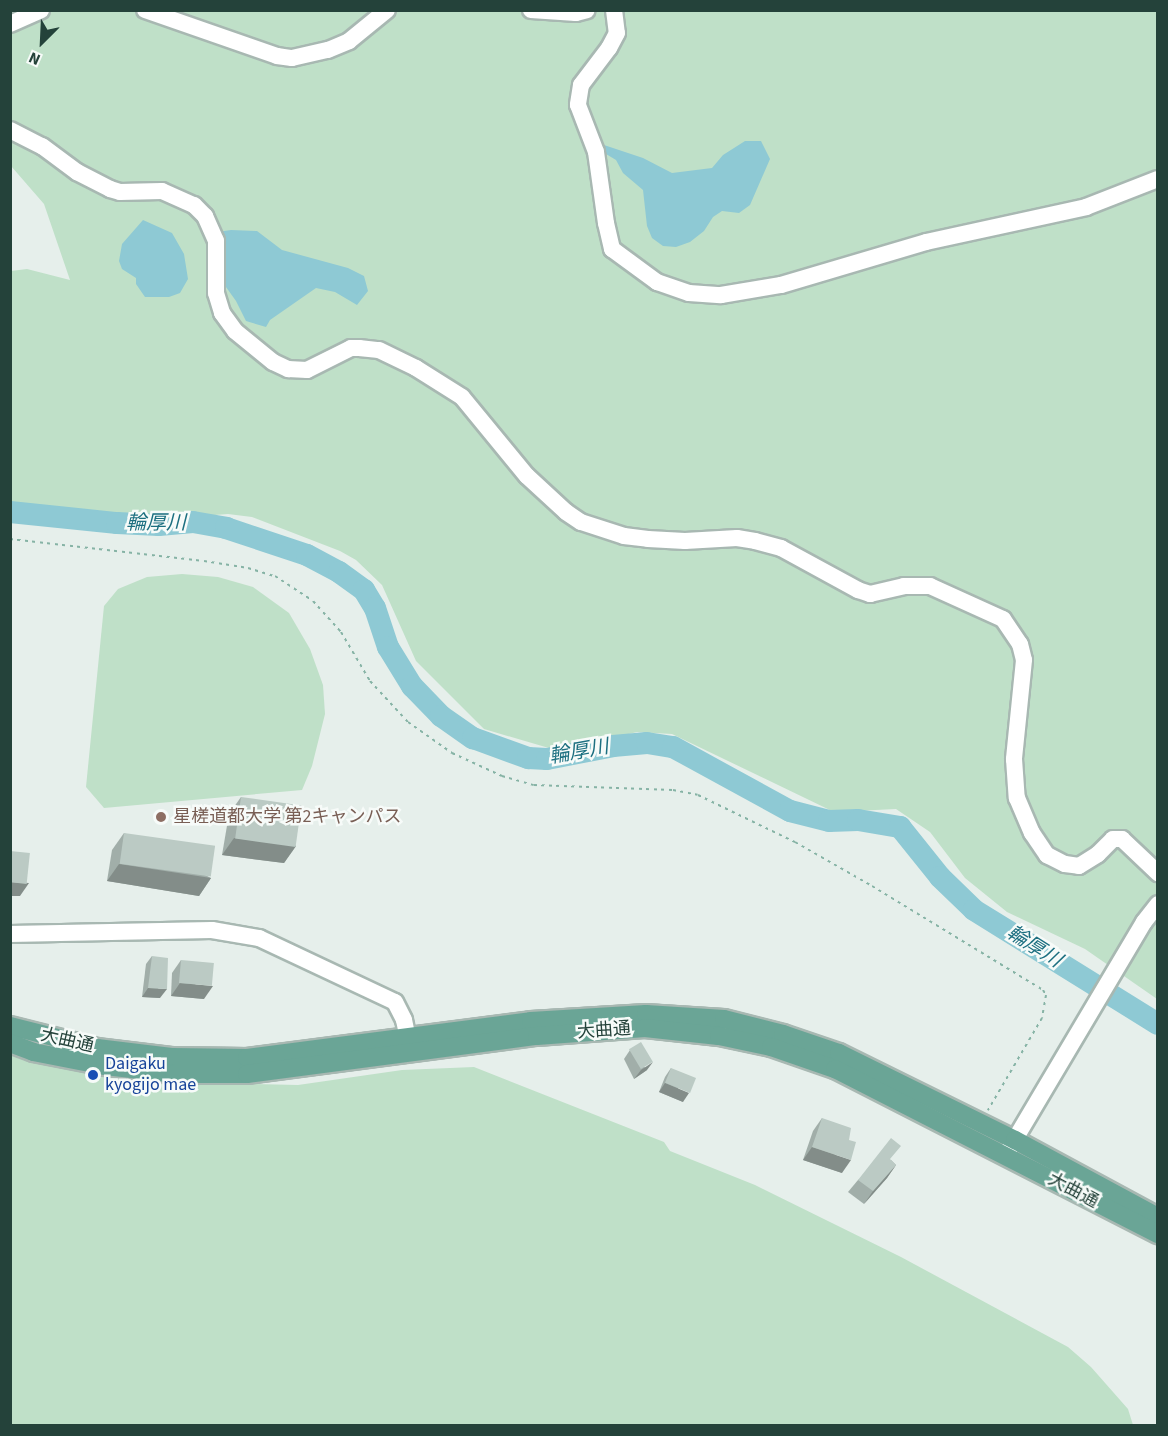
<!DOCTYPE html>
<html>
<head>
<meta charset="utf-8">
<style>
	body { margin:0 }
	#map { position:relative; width:1168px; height:1436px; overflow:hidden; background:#e6efeb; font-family:"Source Sans 3","Noto Sans JP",sans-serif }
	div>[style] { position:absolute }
	.green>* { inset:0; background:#bfe0c8 }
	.water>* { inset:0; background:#8ec9d4 }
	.river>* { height:22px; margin:-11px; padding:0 11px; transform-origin:11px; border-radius:11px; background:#8ec9d4 }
	.path>* { height:2px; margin-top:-1px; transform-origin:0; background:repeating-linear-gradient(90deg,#86b3a5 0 3px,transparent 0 7.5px) }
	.roads { filter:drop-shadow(2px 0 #a8b8b2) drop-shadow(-2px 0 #a8b8b2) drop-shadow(0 2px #a8b8b2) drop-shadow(0 -2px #a8b8b2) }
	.minor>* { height:16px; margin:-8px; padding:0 8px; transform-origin:8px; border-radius:8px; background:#fff }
	.major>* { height:18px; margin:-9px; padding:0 9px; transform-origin:9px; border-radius:9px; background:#6aa596 }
	.wall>* { inset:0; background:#a1aea9 }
	.shaded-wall>* { inset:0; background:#838d89 }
	.building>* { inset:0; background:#bbcac4; transform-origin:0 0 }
	.dots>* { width:16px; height:16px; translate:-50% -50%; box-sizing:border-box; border:3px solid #f7fbf9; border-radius:50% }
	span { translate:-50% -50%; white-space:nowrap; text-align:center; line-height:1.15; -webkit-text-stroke:5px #f7fbf9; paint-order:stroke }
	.education-label { font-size:18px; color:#785e54 }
	.left { translate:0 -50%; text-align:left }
	.street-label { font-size:18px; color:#24423a }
	.transit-label { font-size:18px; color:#164399 }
	.water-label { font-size:20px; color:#1c6f80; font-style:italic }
	.frame { position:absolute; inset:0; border:12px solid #24423a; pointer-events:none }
	.north { position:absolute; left:12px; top:12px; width:60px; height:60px; -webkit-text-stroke:4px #f7fbf9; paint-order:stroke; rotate:204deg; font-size:16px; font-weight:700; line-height:24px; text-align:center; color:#24423a }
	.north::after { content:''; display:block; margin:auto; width:21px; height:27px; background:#24423a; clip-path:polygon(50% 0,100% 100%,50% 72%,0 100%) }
</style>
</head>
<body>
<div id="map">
	<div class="green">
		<i style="clip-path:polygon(10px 11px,1157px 11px,1157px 999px,1085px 949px,1007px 912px,965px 878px,930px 832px,896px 809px,834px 812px,672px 734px,637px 732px,559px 751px,484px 729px,416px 661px,382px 585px,356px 560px,340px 551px,252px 517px,228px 514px,135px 521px,62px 512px,11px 509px,11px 271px,27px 269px,70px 280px,44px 204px,11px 166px)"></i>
		<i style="clip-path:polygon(182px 574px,218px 577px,253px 587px,289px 613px,310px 649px,323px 685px,325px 714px,312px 766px,302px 790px,104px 808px,86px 787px,104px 606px,118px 589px,147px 577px)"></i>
		<i style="clip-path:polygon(10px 1042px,153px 1082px,298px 1085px,402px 1070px,474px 1067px,664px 1142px,670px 1151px,755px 1185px,901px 1257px,1068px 1347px,1091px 1367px,1128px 1409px,1133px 1425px,11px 1425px)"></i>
	</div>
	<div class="water">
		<i style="clip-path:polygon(745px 141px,761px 141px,770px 159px,750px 205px,739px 213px,722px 211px,713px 217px,704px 231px,690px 242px,676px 247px,663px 246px,652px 238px,647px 226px,643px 190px,623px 173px,616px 160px,606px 154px,601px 144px,643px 158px,672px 173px,712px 168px,723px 155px)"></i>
		<i style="clip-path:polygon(143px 220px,172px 233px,184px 254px,188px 279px,180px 293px,169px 297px,145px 297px,136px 284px,136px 278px,122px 269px,119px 261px,122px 244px)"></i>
		<i style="clip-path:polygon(231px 230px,257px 231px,282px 250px,348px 268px,364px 276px,368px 291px,357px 305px,335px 292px,316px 288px,270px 320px,266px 327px,246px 321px,236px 301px,221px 280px,217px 232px)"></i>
	</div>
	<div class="river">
		<i style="left:10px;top:512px;width:108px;rotate:5.9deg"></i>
		<i style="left:117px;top:523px;width:42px;rotate:2.7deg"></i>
		<i style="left:159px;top:525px;width:34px;rotate:-5deg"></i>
		<i style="left:193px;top:522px;width:34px;rotate:10deg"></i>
		<i style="left:226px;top:528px;width:85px;rotate:18.4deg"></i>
		<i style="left:307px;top:555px;width:36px;rotate:28deg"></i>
		<i style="left:339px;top:572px;width:31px;rotate:36deg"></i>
		<i style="left:364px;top:590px;width:21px;rotate:59deg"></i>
		<i style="left:375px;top:608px;width:41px;rotate:71.6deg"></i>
		<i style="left:388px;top:647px;width:46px;rotate:58.4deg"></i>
		<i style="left:412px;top:686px;width:42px;rotate:46deg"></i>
		<i style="left:441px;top:716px;width:39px;rotate:35deg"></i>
		<i style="left:473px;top:738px;width:59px;rotate:20deg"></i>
		<i style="left:528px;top:758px;width:19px;rotate:3deg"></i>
		<i style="left:547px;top:759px;width:67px;rotate:-11.1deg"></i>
		<i style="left:613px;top:746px;width:34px;rotate:-5deg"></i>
		<i style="left:647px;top:743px;width:26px;rotate:9deg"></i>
		<i style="left:673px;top:747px;width:133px;rotate:28.7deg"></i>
		<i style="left:790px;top:811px;width:40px;rotate:14.4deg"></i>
		<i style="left:829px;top:821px;width:29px;rotate:-2deg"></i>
		<i style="left:858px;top:820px;width:43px;rotate:9.5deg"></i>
		<i style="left:900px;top:827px;width:64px;rotate:51.3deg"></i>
		<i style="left:940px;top:877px;width:47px;rotate:44.1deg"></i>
		<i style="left:974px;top:910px;width:216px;rotate:31.8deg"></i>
	</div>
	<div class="path">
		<i style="left:10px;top:539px;width:195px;rotate:6.5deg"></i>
		<i style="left:204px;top:561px;width:45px;rotate:9deg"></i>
		<i style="left:248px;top:568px;width:28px;rotate:17deg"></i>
		<i style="left:275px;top:576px;width:45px;rotate:33.3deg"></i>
		<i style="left:313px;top:601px;width:42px;rotate:47.9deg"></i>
		<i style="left:341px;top:632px;width:57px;rotate:59.4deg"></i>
		<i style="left:370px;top:681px;width:56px;rotate:47.2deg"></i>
		<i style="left:408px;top:722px;width:54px;rotate:35.2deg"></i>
		<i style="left:452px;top:753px;width:55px;rotate:24.7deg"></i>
		<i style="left:502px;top:776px;width:33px;rotate:16deg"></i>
		<i style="left:534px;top:785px;width:139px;rotate:2.1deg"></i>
		<i style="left:673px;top:790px;width:25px;rotate:11deg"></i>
		<i style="left:698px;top:795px;width:108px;rotate:25.9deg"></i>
		<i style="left:795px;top:842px;width:89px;rotate:29.7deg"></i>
		<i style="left:872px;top:886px;width:200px;rotate:31.3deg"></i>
		<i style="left:1043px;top:990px;width:6px;rotate:59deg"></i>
		<i style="left:1046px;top:995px;width:23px;rotate:100deg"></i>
		<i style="left:1042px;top:1018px;width:107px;rotate:120.4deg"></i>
	</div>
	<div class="roads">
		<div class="minor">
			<i style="left:145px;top:10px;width:140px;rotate:19.2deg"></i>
			<i style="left:277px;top:56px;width:15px;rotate:8deg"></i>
			<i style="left:292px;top:58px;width:37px;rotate:-13deg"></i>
			<i style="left:328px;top:50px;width:23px;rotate:-23deg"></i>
			<i style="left:349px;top:41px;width:49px;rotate:-39.2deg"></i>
			<i style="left:531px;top:10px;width:45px;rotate:3.8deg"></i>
			<i style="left:576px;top:13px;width:11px;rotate:-15deg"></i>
			<i style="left:614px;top:10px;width:23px;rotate:83deg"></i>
			<i style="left:617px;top:33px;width:17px;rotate:118deg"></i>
			<i style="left:609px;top:48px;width:46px;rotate:127.1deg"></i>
			<i style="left:581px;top:85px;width:20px;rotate:99deg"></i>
			<i style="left:578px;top:105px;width:50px;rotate:69deg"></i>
			<i style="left:596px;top:152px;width:72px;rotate:82deg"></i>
			<i style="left:606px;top:223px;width:27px;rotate:77deg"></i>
			<i style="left:612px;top:249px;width:56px;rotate:36.3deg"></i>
			<i style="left:657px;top:282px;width:34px;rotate:19deg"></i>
			<i style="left:689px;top:293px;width:32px;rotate:4deg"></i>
			<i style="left:721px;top:295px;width:61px;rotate:-9.5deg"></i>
			<i style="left:781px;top:285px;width:151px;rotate:-16.5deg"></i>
			<i style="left:926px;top:242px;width:164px;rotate:-12.3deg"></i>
			<i style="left:1086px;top:207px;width:77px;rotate:-21.3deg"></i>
			<i style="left:10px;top:24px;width:34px;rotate:-24deg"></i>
			<i style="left:10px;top:130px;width:36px;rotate:27deg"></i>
			<i style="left:42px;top:146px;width:44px;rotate:36.6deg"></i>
			<i style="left:77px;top:172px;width:37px;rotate:27deg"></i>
			<i style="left:110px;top:189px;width:10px;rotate:17deg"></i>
			<i style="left:120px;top:192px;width:42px;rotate:-1.4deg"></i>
			<i style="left:162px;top:191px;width:35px;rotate:24deg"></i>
			<i style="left:194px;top:205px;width:16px;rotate:45deg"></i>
			<i style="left:205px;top:216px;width:27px;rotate:66deg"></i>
			<i style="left:216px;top:241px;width:52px;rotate:90deg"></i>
			<i style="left:216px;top:293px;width:21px;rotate:73deg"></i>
			<i style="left:222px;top:313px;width:22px;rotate:54deg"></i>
			<i style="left:235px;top:331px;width:49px;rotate:39.2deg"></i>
			<i style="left:273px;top:362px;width:17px;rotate:25deg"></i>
			<i style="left:288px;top:369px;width:19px;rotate:3deg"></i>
			<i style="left:307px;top:370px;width:49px;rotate:-26.6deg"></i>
			<i style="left:351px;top:348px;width:8px"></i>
			<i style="left:359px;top:348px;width:20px;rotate:6deg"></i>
			<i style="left:379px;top:350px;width:41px;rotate:25.9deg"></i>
			<i style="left:416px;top:368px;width:54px;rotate:32.2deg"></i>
			<i style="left:462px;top:397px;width:102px;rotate:50.6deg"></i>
			<i style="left:527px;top:476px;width:53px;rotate:42.7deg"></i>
			<i style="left:566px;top:512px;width:18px;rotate:34deg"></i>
			<i style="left:581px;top:522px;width:45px;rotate:18deg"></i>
			<i style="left:624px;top:536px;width:24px;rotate:7deg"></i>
			<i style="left:648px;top:539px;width:37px;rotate:3deg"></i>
			<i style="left:685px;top:541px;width:52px;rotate:-3.3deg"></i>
			<i style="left:737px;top:538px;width:18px;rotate:9deg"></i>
			<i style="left:755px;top:541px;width:27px;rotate:15deg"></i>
			<i style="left:781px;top:548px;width:88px;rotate:28.6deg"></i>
			<i style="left:858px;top:590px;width:13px;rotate:18deg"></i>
			<i style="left:870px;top:594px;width:35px;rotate:-13deg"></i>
			<i style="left:904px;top:586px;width:26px"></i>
			<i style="left:930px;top:586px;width:80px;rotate:24.3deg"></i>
			<i style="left:1003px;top:619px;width:30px;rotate:56deg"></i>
			<i style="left:1020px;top:644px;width:16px;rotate:76deg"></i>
			<i style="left:1024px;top:660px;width:100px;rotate:95.8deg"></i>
			<i style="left:1014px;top:759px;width:39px;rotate:86deg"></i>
			<i style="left:1017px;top:798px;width:38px;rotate:67deg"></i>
			<i style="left:1032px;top:833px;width:27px;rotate:56deg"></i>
			<i style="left:1047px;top:855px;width:20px;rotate:27deg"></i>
			<i style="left:1065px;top:864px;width:14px;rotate:8deg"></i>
			<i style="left:1079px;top:866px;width:22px;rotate:-32deg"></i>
			<i style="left:1098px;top:854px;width:21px;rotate:-45deg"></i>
			<i style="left:1113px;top:839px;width:9px"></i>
			<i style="left:1122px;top:839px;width:50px;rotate:43.4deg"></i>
			<i style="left:10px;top:934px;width:202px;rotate:-1.1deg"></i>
			<i style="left:212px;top:930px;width:48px;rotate:9.7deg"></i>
			<i style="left:259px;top:938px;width:150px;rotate:25.2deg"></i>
			<i style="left:395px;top:1002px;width:20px;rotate:63deg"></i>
			<i style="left:404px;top:1020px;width:30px;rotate:78deg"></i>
			<i style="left:1008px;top:1151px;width:266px;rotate:-59.3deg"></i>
			<i style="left:1144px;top:922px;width:23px;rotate:-52deg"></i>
		</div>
		<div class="major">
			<i style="left:10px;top:1026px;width:90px;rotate:14.2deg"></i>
			<i style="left:97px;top:1048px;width:75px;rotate:6.9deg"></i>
			<i style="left:171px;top:1057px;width:76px;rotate:0.8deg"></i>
			<i style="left:247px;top:1058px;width:286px;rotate:-7.4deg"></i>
			<i style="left:531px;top:1021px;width:115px;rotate:-3.5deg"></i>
			<i style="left:646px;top:1014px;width:78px;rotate:3.7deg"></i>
			<i style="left:724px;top:1019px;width:61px;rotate:14.3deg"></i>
			<i style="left:783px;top:1034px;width:59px;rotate:18.7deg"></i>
			<i style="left:839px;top:1053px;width:196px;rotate:26.3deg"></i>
			<i style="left:1015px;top:1140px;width:162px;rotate:28.3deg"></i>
			<i style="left:10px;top:1043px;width:25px;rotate:21deg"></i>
			<i style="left:33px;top:1052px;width:73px;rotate:11deg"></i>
			<i style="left:105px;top:1066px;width:69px;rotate:6.6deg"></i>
			<i style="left:174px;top:1074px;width:73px"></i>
			<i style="left:247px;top:1074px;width:292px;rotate:-7.5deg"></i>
			<i style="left:537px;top:1036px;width:108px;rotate:-4.2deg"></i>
			<i style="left:645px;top:1028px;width:74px;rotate:6.2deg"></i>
			<i style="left:719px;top:1036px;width:53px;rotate:11.9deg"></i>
			<i style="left:771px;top:1047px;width:68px;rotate:19deg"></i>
			<i style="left:835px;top:1069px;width:363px;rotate:27.1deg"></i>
		</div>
	</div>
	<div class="wall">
		<i style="clip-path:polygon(241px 797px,296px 846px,284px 863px,222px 855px,229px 814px)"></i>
		<i style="clip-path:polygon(124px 833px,211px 878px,199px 896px,107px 881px,112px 850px)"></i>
		<i style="clip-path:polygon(152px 956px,160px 998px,142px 997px,146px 964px)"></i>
		<i style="clip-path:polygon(181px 960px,204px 999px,171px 996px,172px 973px)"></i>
		<i style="clip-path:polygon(630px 1050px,647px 1070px,634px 1079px,624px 1059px)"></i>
		<i style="clip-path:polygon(671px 1068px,683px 1102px,659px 1092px,665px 1077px)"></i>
		<i style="clip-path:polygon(822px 1118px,842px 1173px,803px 1160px,813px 1131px)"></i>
		<i style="clip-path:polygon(891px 1160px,896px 1165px,887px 1178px,864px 1204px,848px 1192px,858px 1180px)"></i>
	</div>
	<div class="shaded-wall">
		<i style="clip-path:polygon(234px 838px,296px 846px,284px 863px,222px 855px)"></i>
		<i style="clip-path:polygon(119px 864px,211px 878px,199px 896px,107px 881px)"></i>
		<i style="clip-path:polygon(10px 882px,29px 883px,20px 896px,10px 896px)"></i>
		<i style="clip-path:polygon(180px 983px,213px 986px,204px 999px,171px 996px)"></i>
		<i style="clip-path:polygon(148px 988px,167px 989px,160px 998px,142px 997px)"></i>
		<i style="clip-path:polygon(653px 1062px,647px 1070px,634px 1079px,641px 1070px)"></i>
		<i style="clip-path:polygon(665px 1083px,689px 1093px,683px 1102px,659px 1092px)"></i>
		<i style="clip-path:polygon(812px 1147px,851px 1160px,842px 1173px,803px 1160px)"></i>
		<i style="clip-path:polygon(896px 1165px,887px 1178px,864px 1204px,873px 1191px)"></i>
	</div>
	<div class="building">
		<i style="left:241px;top:797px;width:61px;height:42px;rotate:8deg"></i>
		<i style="left:124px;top:833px;width:92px;height:31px;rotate:8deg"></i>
		<i style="left:10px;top:851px;width:20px;height:31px;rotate:6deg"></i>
		<i style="clip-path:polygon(152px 956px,168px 958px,167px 989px,148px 988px)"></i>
		<i style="left:181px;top:960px;width:33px;height:23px;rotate:5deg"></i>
		<i style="left:641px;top:1042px;width:23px;height:14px;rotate:59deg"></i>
		<i style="left:671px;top:1068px;width:27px;height:16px;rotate:22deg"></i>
		<i style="clip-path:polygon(822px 1118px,851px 1128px,849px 1140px,856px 1142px,851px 1160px,812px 1147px)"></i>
		<i style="clip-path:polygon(891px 1138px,901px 1146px,890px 1159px,896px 1165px,873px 1191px,858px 1180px)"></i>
	</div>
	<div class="dots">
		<i style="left:161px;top:817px;background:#8d6e63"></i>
		<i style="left:93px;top:1075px;background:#1a4fb4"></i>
	</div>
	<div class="education-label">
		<span class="left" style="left:173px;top:817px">星槎道都大学 第2キャンパス</span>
	</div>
	<div class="street-label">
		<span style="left:604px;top:1031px;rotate:-4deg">大曲通</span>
		<span style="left:67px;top:1041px;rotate:13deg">大曲通</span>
		<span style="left:1073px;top:1191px;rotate:28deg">大曲通</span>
	</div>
	<div class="transit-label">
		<span class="left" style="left:105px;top:1075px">Daigaku<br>kyogijo mae</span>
	</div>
	<div class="water-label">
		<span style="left:156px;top:523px">輪厚川</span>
		<span style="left:579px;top:752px;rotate:-10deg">輪厚川</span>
		<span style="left:1034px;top:947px;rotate:32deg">輪厚川</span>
	</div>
	<div class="frame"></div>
	<div class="north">N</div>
</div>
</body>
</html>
